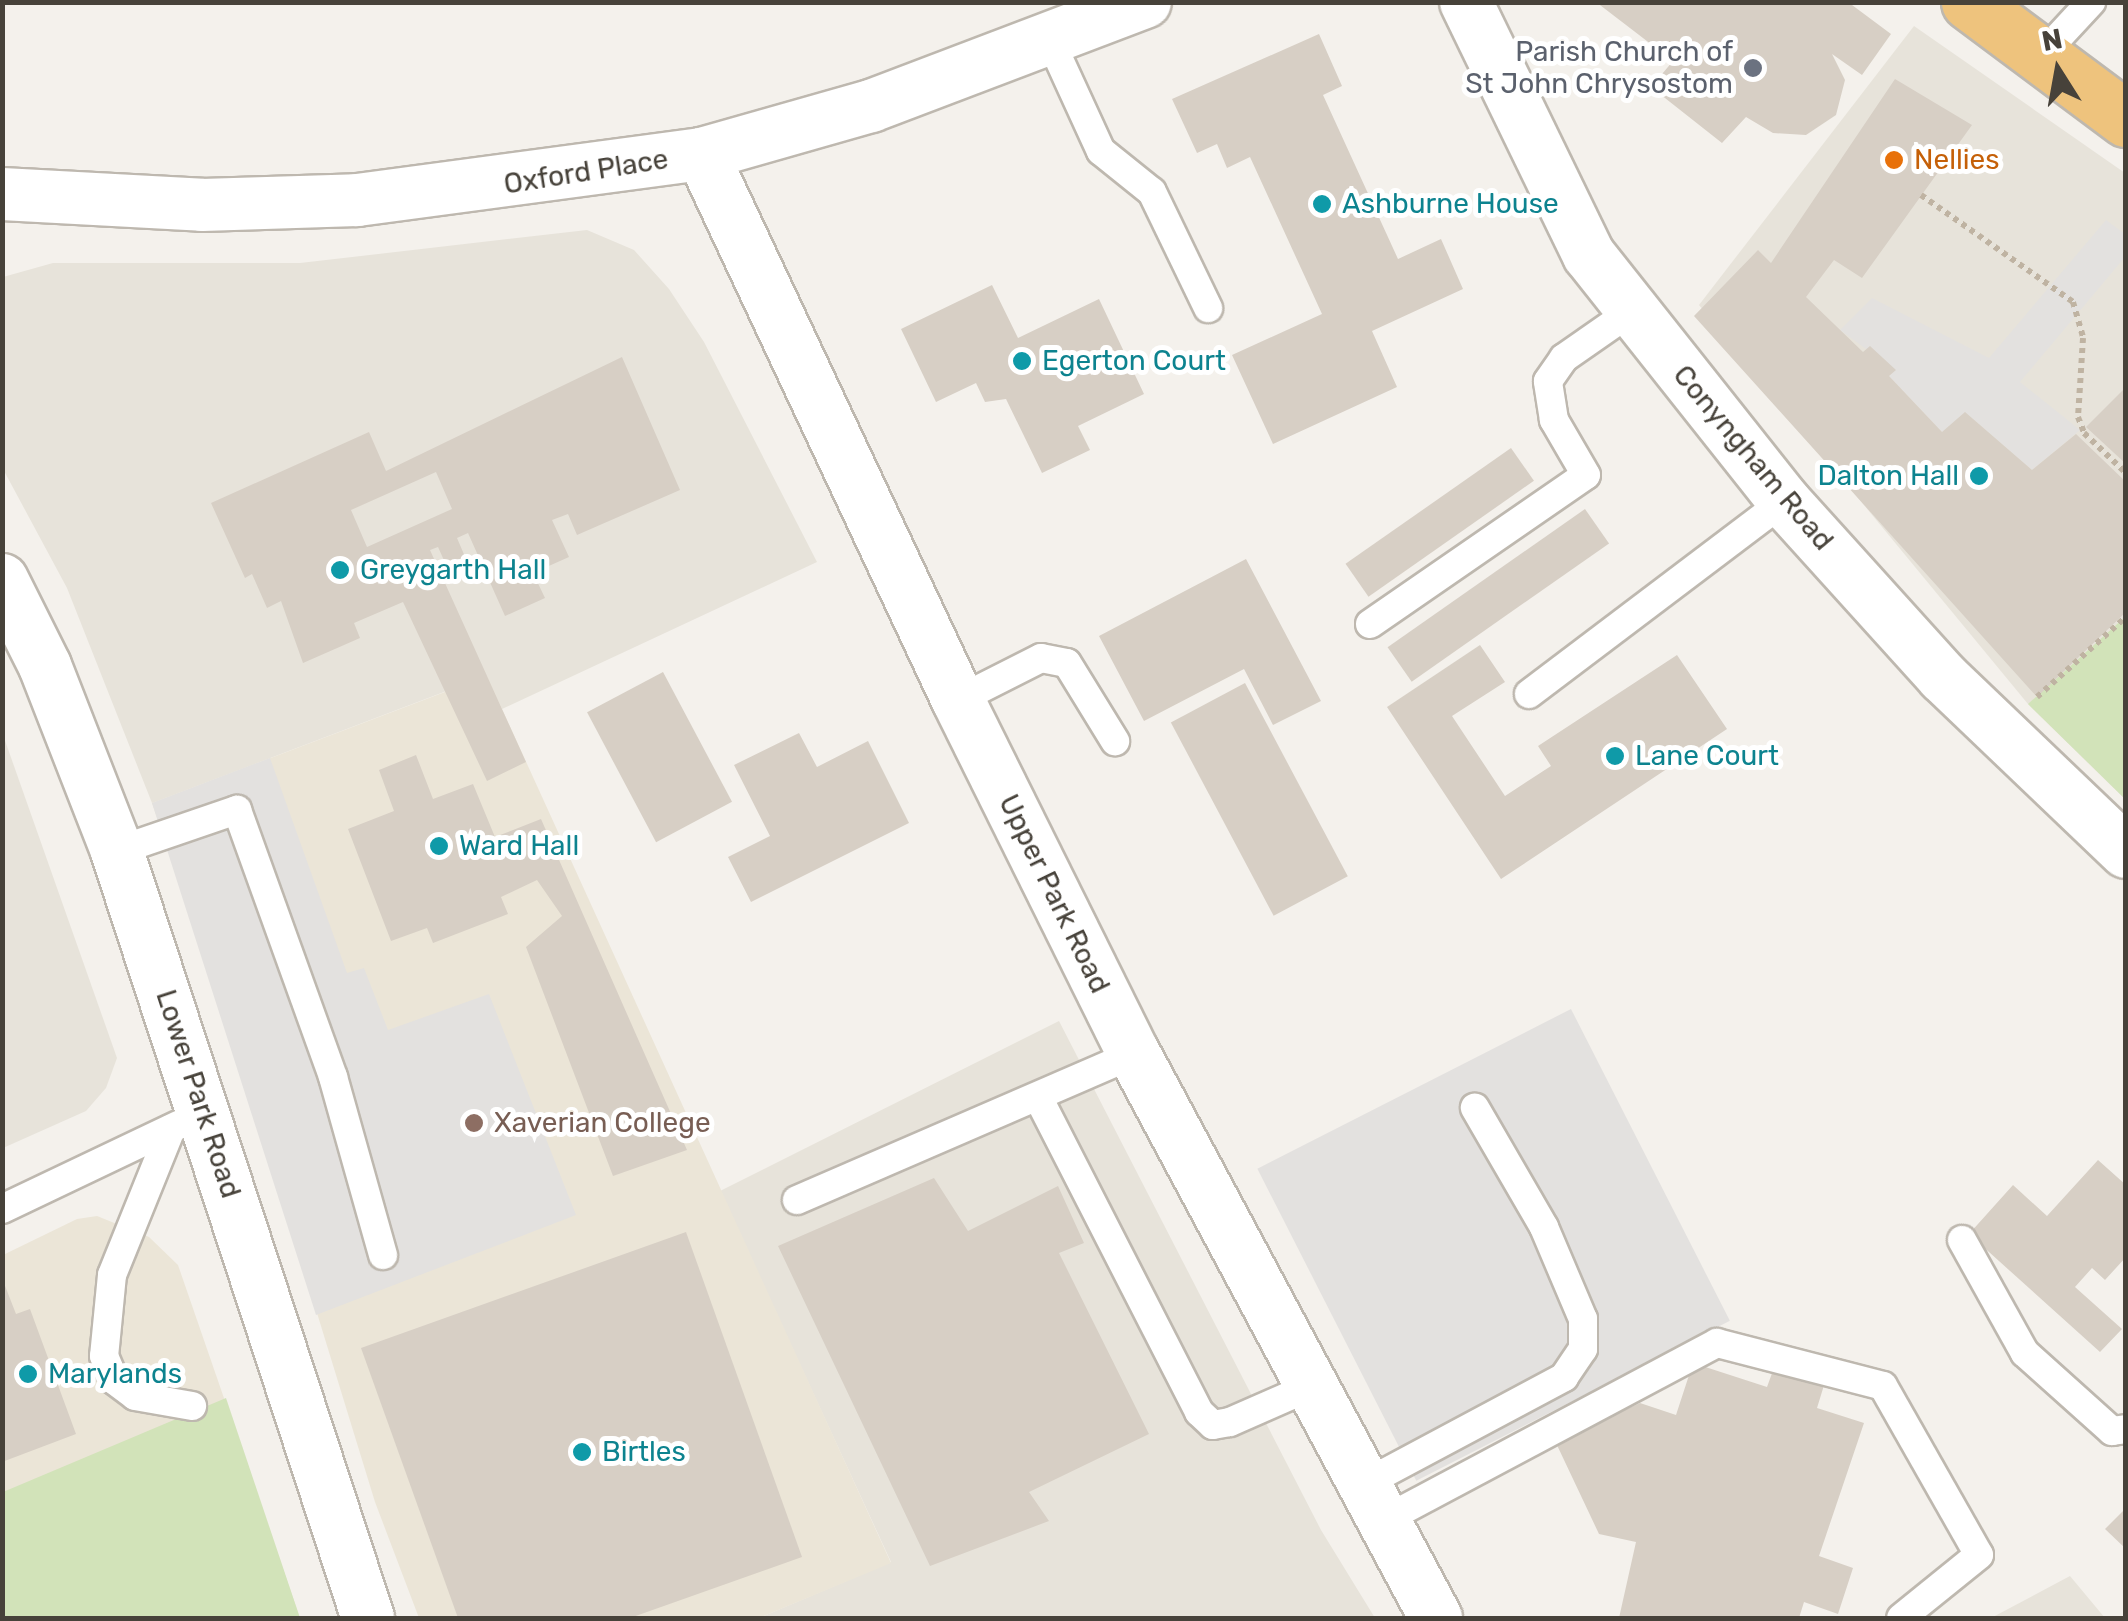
<!DOCTYPE html>
<html>
<head>
<meta charset="utf-8">
<style>
	body { margin:0 }
	#map { position:relative; width:2128px; height:1621px; overflow:hidden; background:#f4f1ec; font-family:Rubik,sans-serif }
	div>[style] { position:absolute }
	.residential>* { inset:0; background:#e7e3da }
	.education>* { inset:0; background:#ebe5d7 }
	.green>* { inset:0; background:#d2e3b9 }
	.parking>* { inset:0; background:#e3e1df; transform-origin:0 0 }
	.building>* { inset:0; background:#d7cfc5; transform-origin:0 0 }
	.path>* { height:6px; margin-top:-3px; transform-origin:0; background:repeating-linear-gradient(90deg,#bfb3a2 0 5px,transparent 0 10px) }
	.roads { filter:drop-shadow(2px 0 #beb8af) drop-shadow(-2px 0 #beb8af) drop-shadow(0 2px #beb8af) drop-shadow(0 -2px #beb8af) }
	.lane>* { height:28px; margin:-14px; padding:0 14px; transform-origin:14px; border-radius:14px; background:#fff }
	.street>* { height:52px; margin:-26px; padding:0 26px; transform-origin:26px; border-radius:26px; background:#fff }
	.highway>* { height:55px; margin:-27.5px; padding:0 27.5px; transform-origin:27.5px; border-radius:27.5px; background:#eec37d }
	.dots>* { width:28px; height:28px; translate:-50% -50%; box-sizing:border-box; border:5px solid #fff; border-radius:50% }
	span { translate:-50% -50%; white-space:nowrap; text-align:center; line-height:1.15; -webkit-text-stroke:10px #fff; paint-order:stroke }
	.worship-label { font-size:28px; color:#5b616d }
	.right { translate:-100% -50%; text-align:right }
	.food-label { font-size:28px; color:#c56008 }
	.left { translate:0 -50%; text-align:left }
	.street-label { font-size:28px; color:#47423a }
	.culture-label { font-size:28px; color:#0d838f }
	.education-label { font-size:28px; color:#785e54 }
	.frame { position:absolute; inset:0; border:5px solid #47423a; pointer-events:none }
	.north { position:absolute; left:2008px; top:20px; width:100px; height:100px; -webkit-text-stroke:8px #fff; paint-order:stroke; rotate:349deg; font-size:28px; font-weight:700; line-height:40px; text-align:center; color:#47423a }
	.north::after { content:''; display:block; margin:auto; width:35px; height:45px; background:#47423a; clip-path:polygon(50% 0,100% 100%,50% 72%,0 100%) }
</style>
</head>
<body>
<div id="map">
	<div class="residential">
		<i style="clip-path:polygon(1914px 26px,2125px 173px,2125px 799px,2028px 704px,1699px 305px)"></i>
		<i style="clip-path:polygon(587px 230px,634px 250px,669px 289px,704px 342px,817px 562px,502px 709px,486px 676px,152px 803px,67px 588px,3px 469px,3px 277px,53px 263px,300px 263px)"></i>
		<i style="clip-path:polygon(2px 732px,117px 1058px,106px 1088px,86px 1111px,3px 1148px)"></i>
		<i style="clip-path:polygon(1059px 1021px,1321px 1530px,1375px 1618px,759px 1618px,891px 1562px,720px 1191px)"></i>
		<i style="clip-path:polygon(2070px 1576px,2105px 1618px,1991px 1618px)"></i>
	</div>
	<div class="education">
		<i style="clip-path:polygon(487px 676px,891px 1563px,759px 1618px,419px 1618px,375px 1502px,228px 1023px,152px 803px)"></i>
		<i style="clip-path:polygon(97px 1216px,149px 1237px,178px 1265px,300px 1618px,3px 1618px,3px 1255px,77px 1219px)"></i>
	</div>
	<div class="green">
		<i style="clip-path:polygon(2125px 617px,2125px 799px,2028px 704px)"></i>
		<i style="clip-path:polygon(226px 1398px,300px 1618px,3px 1618px,3px 1492px)"></i>
	</div>
	<div class="parking">
		<i style="clip-path:polygon(2106px 220px,2125px 234px,2125px 257px,2020px 382px,2080px 430px,2032px 470px,1966px 413px,1942px 432px,1889px 376px,1895px 370px,1840px 330px,1872px 298px,1989px 358px)"></i>
		<i style="clip-path:polygon(270px 758px,347px 973px,364px 968px,388px 1030px,489px 994px,576px 1215px,316px 1315px,152px 803px)"></i>
		<i style="left:1571px;top:1009px;width:350px;height:352px;rotate:63deg"></i>
	</div>
	<div class="building">
		<i style="clip-path:polygon(1596px 2px,1848px 2px,1891px 34px,1862px 75px,1832px 54px,1845px 80px,1836px 115px,1806px 135px,1773px 133px,1746px 117px,1722px 143px,1651px 87px,1673px 61px)"></i>
		<i style="clip-path:polygon(1319px 34px,1342px 86px,1323px 95px,1398px 259px,1441px 239px,1463px 289px,1372px 331px,1397px 387px,1273px 444px,1232px 355px,1322px 314px,1250px 157px,1227px 168px,1217px 144px,1197px 153px,1172px 99px)"></i>
		<i style="clip-path:polygon(1895px 79px,1972px 125px,1862px 278px,1834px 260px,1806px 297px,1863px 352px,1870px 346px,1896px 370px,1889px 376px,1942px 432px,1965px 412px,2032px 470px,2076px 434px,2126px 482px,2126px 612px,2037px 697px,1694px 316px,1758px 250px,1771px 263px)"></i>
		<i style="clip-path:polygon(992px 285px,1018px 338px,1099px 299px,1144px 394px,1078px 426px,1090px 450px,1042px 473px,1006px 399px,985px 402px,976px 383px,936px 402px,901px 329px)"></i>
		<i style="clip-path:polygon(evenodd,622px 357px,680px 490px,577px 535px,568px 514px,552px 520px,569px 557px,533px 573px,545px 598px,505px 616px,468px 533px,457px 538px,466px 559px,447px 567px,438px 547px,430px 550px,526px 762px,487px 781px,403px 602px,354px 623px,360px 638px,303px 663px,281px 601px,267px 608px,252px 574px,245px 578px,211px 503px,369px 432px,386px 471px,622px 357px,436px 472px,452px 509px,367px 547px,351px 510px,436px 472px)"></i>
		<i style="clip-path:polygon(2126px 387px,2126px 464px,2086px 427px)"></i>
		<i style="left:1511px;top:448px;width:40px;height:202px;rotate:55deg"></i>
		<i style="left:1585px;top:509px;width:42px;height:241px;rotate:55deg"></i>
		<i style="clip-path:polygon(1246px 559px,1321px 701px,1273px 725px,1244px 669px,1144px 721px,1099px 636px)"></i>
		<i style="clip-path:polygon(1480px 645px,1505px 682px,1452px 716px,1505px 796px,1551px 766px,1538px 746px,1677px 655px,1727px 729px,1501px 879px,1387px 707px)"></i>
		<i style="left:663px;top:672px;width:147px;height:86px;rotate:62deg"></i>
		<i style="left:1245px;top:683px;width:219px;height:84px;rotate:62deg"></i>
		<i style="clip-path:polygon(799px 733px,817px 767px,868px 741px,909px 823px,751px 902px,728px 857px,770px 836px,734px 765px)"></i>
		<i style="clip-path:polygon(416px 755px,433px 799px,473px 784px,495px 837px,541px 819px,687px 1150px,613px 1176px,526px 947px,562px 916px,537px 880px,501px 897px,508px 914px,433px 943px,427px 928px,391px 941px,348px 829px,394px 811px,379px 770px)"></i>
		<i style="clip-path:polygon(2098px 1160px,2126px 1185px,2126px 1257px,2105px 1280px,2092px 1268px,2075px 1287px,2122px 1329px,2100px 1352px,1969px 1234px,2013px 1185px,2047px 1216px)"></i>
		<i style="clip-path:polygon(934px 1178px,968px 1231px,1058px 1186px,1084px 1243px,1059px 1253px,1149px 1434px,1029px 1492px,1049px 1521px,930px 1566px,778px 1246px)"></i>
		<i style="clip-path:polygon(686px 1232px,802px 1557px,630px 1618px,458px 1618px,361px 1348px)"></i>
		<i style="clip-path:polygon(2px 1278px,16px 1314px,30px 1309px,76px 1434px,2px 1462px)"></i>
		<i style="clip-path:polygon(1693px 1363px,1767px 1387px,1775px 1365px,1825px 1382px,1817px 1408px,1864px 1423px,1819px 1556px,1853px 1568px,1838px 1614px,1804px 1602px,1799px 1618px,1619px 1618px,1636px 1542px,1599px 1534px,1556px 1443px,1640px 1403px,1676px 1415px)"></i>
		<i style="clip-path:polygon(2126px 1508px,2126px 1549px,2105px 1529px)"></i>
	</div>
	<div class="path">
		<i style="left:1921px;top:195px;width:186px;rotate:35.1deg"></i>
		<i style="left:2073px;top:302px;width:37px;rotate:74deg"></i>
		<i style="left:2083px;top:338px;width:79px;rotate:93.6deg"></i>
		<i style="left:2078px;top:417px;width:17px;rotate:69deg"></i>
		<i style="left:2084px;top:433px;width:58px;rotate:43.6deg"></i>
		<i style="left:2037px;top:697px;width:120px;rotate:-42deg"></i>
	</div>
	<div class="roads">
		<div class="lane">
			<i style="left:1051px;top:42px;width:120px;rotate:65.4deg"></i>
			<i style="left:1101px;top:151px;width:65px;rotate:38.8deg"></i>
			<i style="left:1152px;top:192px;width:129px;rotate:64.2deg"></i>
			<i style="left:2041px;top:56px;width:74px;rotate:-47.2deg"></i>
			<i style="left:1370px;top:624px;width:262px;rotate:-34.6deg"></i>
			<i style="left:1586px;top:475px;width:64px;rotate:-120.2deg"></i>
			<i style="left:1554px;top:420px;width:39px;rotate:-99deg"></i>
			<i style="left:1548px;top:381px;width:28px;rotate:-55deg"></i>
			<i style="left:1564px;top:358px;width:84px;rotate:-34.8deg"></i>
			<i style="left:1529px;top:694px;width:320px;rotate:-37.1deg"></i>
			<i style="left:958px;top:700px;width:93px;rotate:-26.8deg"></i>
			<i style="left:1041px;top:658px;width:26px;rotate:11deg"></i>
			<i style="left:1067px;top:663px;width:92px;rotate:58.4deg"></i>
			<i style="left:117px;top:851px;width:127px;rotate:-18.9deg"></i>
			<i style="left:237px;top:810px;width:284px;rotate:70.2deg"></i>
			<i style="left:333px;top:1077px;width:185px;rotate:74.3deg"></i>
			<i style="left:1039px;top:1099px;width:352px;rotate:62.9deg"></i>
			<i style="left:1199px;top:1412px;width:19px;rotate:43deg"></i>
			<i style="left:1213px;top:1425px;width:17px;rotate:-10deg"></i>
			<i style="left:1230px;top:1422px;width:90px;rotate:-23.7deg"></i>
			<i style="left:171px;top:1129px;width:157px;rotate:112deg"></i>
			<i style="left:112px;top:1275px;width:81px;rotate:95.6deg"></i>
			<i style="left:104px;top:1356px;width:26px;rotate:67deg"></i>
			<i style="left:114px;top:1380px;width:26px;rotate:37deg"></i>
			<i style="left:135px;top:1396px;width:58px;rotate:10deg"></i>
			<i style="left:797px;top:1200px;width:367px;rotate:-23.4deg"></i>
			<i style="left:2px;top:1209px;width:195px;rotate:-25.5deg"></i>
			<i style="left:1962px;top:1240px;width:129px;rotate:60.9deg"></i>
			<i style="left:2025px;top:1353px;width:117px;rotate:41.9deg"></i>
			<i style="left:2112px;top:1431px;width:14px;rotate:-8deg"></i>
			<i style="left:1364px;top:1484px;width:227px;rotate:-28.1deg"></i>
			<i style="left:1564px;top:1377px;width:34px;rotate:-56deg"></i>
			<i style="left:1583px;top:1349px;width:30px;rotate:-90deg"></i>
			<i style="left:1583px;top:1319px;width:100px;rotate:-113deg"></i>
			<i style="left:1544px;top:1227px;width:138px;rotate:-120.1deg"></i>
			<i style="left:1384px;top:1520px;width:377px;rotate:-28deg"></i>
			<i style="left:1717px;top:1343px;width:171px;rotate:14.5deg"></i>
			<i style="left:1883px;top:1386px;width:194px;rotate:60.4deg"></i>
			<i style="left:1979px;top:1555px;width:100px;rotate:141.1deg"></i>
		</div>
		<div class="street">
			<i style="left:1466px;top:2px;width:281px;rotate:64.1deg"></i>
			<i style="left:1589px;top:255px;width:314px;rotate:51.6deg"></i>
			<i style="left:1784px;top:501px;width:237px;rotate:47.9deg"></i>
			<i style="left:1943px;top:677px;width:253px;rotate:43.7deg"></i>
			<i style="left:702px;top:154px;width:603px;rotate:64.88deg"></i>
			<i style="left:958px;top:700px;width:395px;rotate:63.6deg"></i>
			<i style="left:1134px;top:1054px;width:640px;rotate:61.83deg"></i>
			<i style="left:2px;top:194px;width:200px;rotate:3.1deg"></i>
			<i style="left:202px;top:205px;width:155px;rotate:-1.8deg"></i>
			<i style="left:357px;top:200px;width:348px;rotate:-7.6deg"></i>
			<i style="left:702px;top:154px;width:176px;rotate:-15.9deg"></i>
			<i style="left:871px;top:106px;width:293px;rotate:-20.8deg"></i>
			<i style="left:2px;top:580px;width:96px;rotate:63.4deg"></i>
			<i style="left:45px;top:666px;width:199px;rotate:68.7deg"></i>
			<i style="left:117px;top:851px;width:807px;rotate:71.88deg"></i>
		</div>
		<div class="highway">
			<i style="left:1969px;top:2px;width:196px;rotate:36.7deg"></i>
		</div>
	</div>
	<div class="dots">
		<i style="left:1753px;top:68px;background:#6b7280"></i>
		<i style="left:1894px;top:160px;background:#e8710a"></i>
		<i style="left:1322px;top:204px;background:#0f9aa8"></i>
		<i style="left:1022px;top:361px;background:#0f9aa8"></i>
		<i style="left:1979px;top:476px;background:#0f9aa8"></i>
		<i style="left:340px;top:570px;background:#0f9aa8"></i>
		<i style="left:1615px;top:756px;background:#0f9aa8"></i>
		<i style="left:439px;top:846px;background:#0f9aa8"></i>
		<i style="left:474px;top:1123px;background:#8d6e63"></i>
		<i style="left:28px;top:1374px;background:#0f9aa8"></i>
		<i style="left:582px;top:1452px;background:#0f9aa8"></i>
	</div>
	<div class="worship-label">
		<span class="right" style="left:1733px;top:68px">Parish Church of<br>St John Chrysostom</span>
	</div>
	<div class="food-label">
		<span class="left" style="left:1914px;top:160px">Nellies</span>
	</div>
	<div class="street-label">
		<span style="left:586px;top:172px;rotate:-9deg">Oxford Place</span>
		<span style="left:1753px;top:458px;rotate:50deg">Conyngham Road</span>
		<span style="left:1054px;top:894px;rotate:64deg">Upper Park Road</span>
		<span style="left:198px;top:1094px;rotate:72deg">Lower Park Road</span>
	</div>
	<div class="culture-label">
		<span class="left" style="left:1342px;top:204px">Ashburne House</span>
		<span class="left" style="left:1042px;top:361px">Egerton Court</span>
		<span class="right" style="left:1959px;top:476px">Dalton Hall</span>
		<span class="left" style="left:360px;top:570px">Greygarth Hall</span>
		<span class="left" style="left:1635px;top:756px">Lane Court</span>
		<span class="left" style="left:459px;top:846px">Ward Hall</span>
		<span class="left" style="left:48px;top:1374px">Marylands</span>
		<span class="left" style="left:602px;top:1452px">Birtles</span>
	</div>
	<div class="education-label">
		<span class="left" style="left:494px;top:1123px">Xaverian College</span>
	</div>
	<div class="frame"></div>
	<div class="north">N</div>
</div>
</body>
</html>
